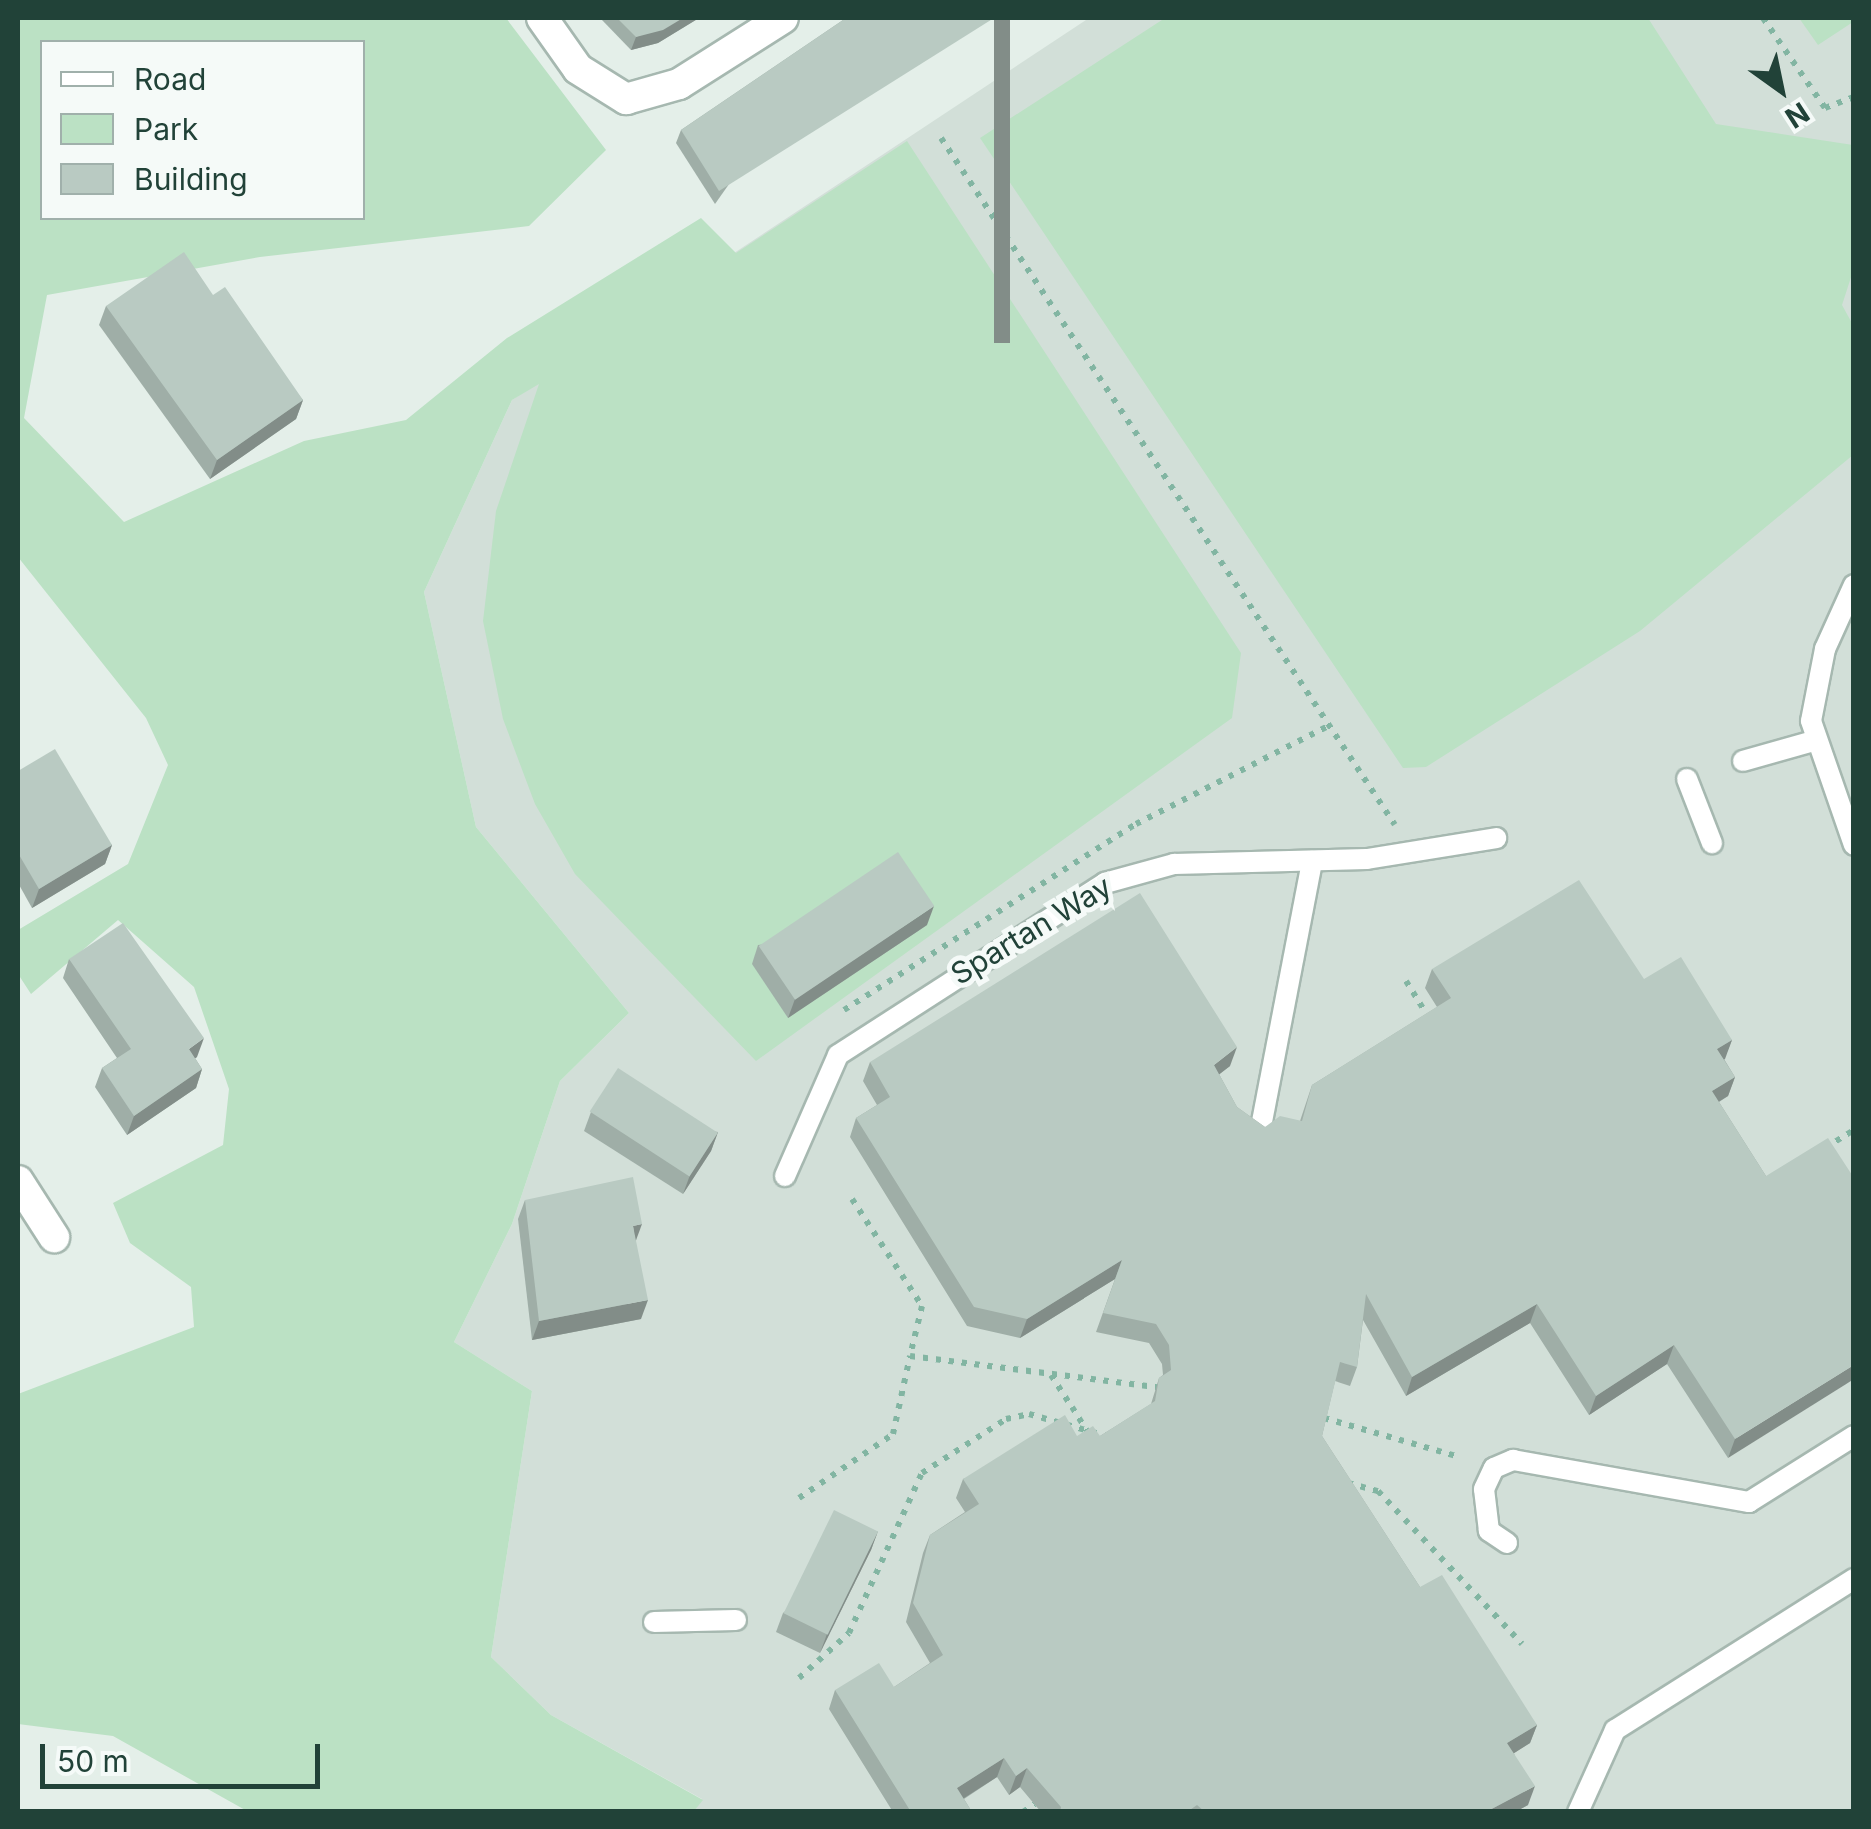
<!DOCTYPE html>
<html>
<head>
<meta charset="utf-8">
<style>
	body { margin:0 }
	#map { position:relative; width:1871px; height:1829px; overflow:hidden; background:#e4efe9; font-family:Inter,sans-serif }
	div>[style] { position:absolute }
	.built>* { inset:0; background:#d2dfd8 }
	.green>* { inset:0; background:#bbe1c4 }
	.path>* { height:6px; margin-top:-3px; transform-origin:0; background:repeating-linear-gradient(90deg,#82b5a2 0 5px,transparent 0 13px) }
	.roads { filter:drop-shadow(2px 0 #a6b8b0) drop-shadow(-2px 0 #a6b8b0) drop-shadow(0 2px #a6b8b0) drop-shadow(0 -2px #a6b8b0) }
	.service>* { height:20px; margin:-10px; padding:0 10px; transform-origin:10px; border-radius:10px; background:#fff }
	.minor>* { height:30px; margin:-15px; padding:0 15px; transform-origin:15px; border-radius:15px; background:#fff }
	.path-bridge>* { height:6px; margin-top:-3px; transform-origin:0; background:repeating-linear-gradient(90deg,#82b5a2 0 5px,transparent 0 13px) }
	.wall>* { inset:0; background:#9faea7 }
	.shaded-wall>* { inset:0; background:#828d88; transform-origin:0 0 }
	.building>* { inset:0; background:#b9cac2; transform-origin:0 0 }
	span { translate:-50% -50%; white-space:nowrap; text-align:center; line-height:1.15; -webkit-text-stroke:10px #f5faf8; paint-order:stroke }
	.street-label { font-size:30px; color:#214238 }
	.frame { position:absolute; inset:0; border:20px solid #214238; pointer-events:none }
	.legend { position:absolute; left:40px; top:40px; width:325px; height:180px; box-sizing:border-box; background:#f5faf8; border:2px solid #a0b0ab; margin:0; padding:12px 18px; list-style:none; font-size:30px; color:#214238 }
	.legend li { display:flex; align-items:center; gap:20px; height:50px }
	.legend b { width:50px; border:2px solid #a0b0ab }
	.north { position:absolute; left:1731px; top:40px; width:100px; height:100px; -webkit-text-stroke:8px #f5faf8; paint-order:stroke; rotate:147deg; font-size:28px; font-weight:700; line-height:40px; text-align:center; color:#214238 }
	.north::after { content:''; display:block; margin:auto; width:35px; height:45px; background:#214238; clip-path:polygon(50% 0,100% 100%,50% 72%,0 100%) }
	.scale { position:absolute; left:40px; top:1744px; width:280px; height:45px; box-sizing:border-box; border:5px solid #214238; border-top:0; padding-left:12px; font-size:30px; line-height:35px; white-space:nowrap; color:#214238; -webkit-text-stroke:8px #f5faf8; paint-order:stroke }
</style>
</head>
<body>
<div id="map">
	<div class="built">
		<i style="clip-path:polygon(1089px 18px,1853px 18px,1853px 1811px,694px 1811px,702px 1799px,551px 1715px,491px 1657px,532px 1391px,454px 1342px,512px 1224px,560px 1081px,629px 1013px,476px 827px,424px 592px,512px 400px)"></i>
	</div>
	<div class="green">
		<i style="clip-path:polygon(evenodd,18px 18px,506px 18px,606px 150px,529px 226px,260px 257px,47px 295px,24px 418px,124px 522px,304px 441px,406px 420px,507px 338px,701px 218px,736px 253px,907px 141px,1241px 653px,1232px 718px,756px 1061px,575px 874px,535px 804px,503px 719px,483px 621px,496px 511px,539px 384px,512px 400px,424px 592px,476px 827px,629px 1013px,560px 1081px,512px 1224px,454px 1342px,532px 1391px,491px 1657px,551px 1715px,703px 1800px,694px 1811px,247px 1811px,113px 1736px,18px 1724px,18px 1394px,194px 1327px,191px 1287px,130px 1243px,113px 1203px,223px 1145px,229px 1089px,194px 987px,118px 920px,31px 994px,18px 974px,18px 930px,128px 864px,168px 765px,146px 718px,18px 557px,18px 18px,42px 42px,362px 42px,362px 218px,42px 218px,42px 42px)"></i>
		<i style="clip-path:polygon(1165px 18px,1648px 18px,1716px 124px,1853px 145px,1853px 271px,1842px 305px,1853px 325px,1853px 455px,1640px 631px,1426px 767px,1403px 768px,980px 138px)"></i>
		<i style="clip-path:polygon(1799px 18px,1853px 18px,1853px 22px,1818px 45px)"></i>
	</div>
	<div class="path">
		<i style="left:1763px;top:18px;width:109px;rotate:55.4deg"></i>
		<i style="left:1825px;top:108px;width:31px;rotate:-21deg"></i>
		<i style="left:941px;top:138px;width:823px;rotate:56.54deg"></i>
		<i style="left:1406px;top:981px;width:44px;rotate:58.1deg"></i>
		<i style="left:844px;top:1010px;width:346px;rotate:-32.5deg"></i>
		<i style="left:1136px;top:824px;width:218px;rotate:-27deg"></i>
		<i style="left:1825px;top:1148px;width:34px;rotate:-32deg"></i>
		<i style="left:852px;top:1199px;width:128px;rotate:56.8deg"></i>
		<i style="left:922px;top:1306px;width:51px;rotate:103.5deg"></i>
		<i style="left:1051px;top:1375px;width:38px;rotate:57deg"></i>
		<i style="left:1324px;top:1418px;width:137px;rotate:16.1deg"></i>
		<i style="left:1348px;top:1483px;width:31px;rotate:15deg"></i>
		<i style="left:1378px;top:1491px;width:210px;rotate:46.7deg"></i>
		<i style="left:799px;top:1498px;width:114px;rotate:-34.2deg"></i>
		<i style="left:893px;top:1434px;width:80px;rotate:-77.7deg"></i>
		<i style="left:910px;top:1356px;width:255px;rotate:7.2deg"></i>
		<i style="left:799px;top:1678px;width:67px;rotate:-42deg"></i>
		<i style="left:849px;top:1633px;width:176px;rotate:-65.5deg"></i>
		<i style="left:922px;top:1473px;width:100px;rotate:-32.7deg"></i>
		<i style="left:1006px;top:1419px;width:24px;rotate:-12deg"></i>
		<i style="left:1029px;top:1414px;width:81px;rotate:15.8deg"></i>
		<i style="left:1023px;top:1812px;width:14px;rotate:-34deg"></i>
	</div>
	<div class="roads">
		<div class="service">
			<i style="left:1854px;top:585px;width:70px;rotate:114.4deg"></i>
			<i style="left:1825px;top:649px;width:73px;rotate:101deg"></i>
			<i style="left:1811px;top:721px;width:131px;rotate:70.9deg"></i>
			<i style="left:1743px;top:761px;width:73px;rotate:-15.9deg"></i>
			<i style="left:1687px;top:779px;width:69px;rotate:68.7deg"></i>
			<i style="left:1260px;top:1132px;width:276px;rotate:-79.1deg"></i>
			<i style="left:785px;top:1176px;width:132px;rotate:-66.3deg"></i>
			<i style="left:838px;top:1055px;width:318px;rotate:-32.8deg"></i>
			<i style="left:1105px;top:883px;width:72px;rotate:-15.4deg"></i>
			<i style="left:1174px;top:864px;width:193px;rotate:-1.5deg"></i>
			<i style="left:1367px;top:859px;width:131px;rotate:-9.2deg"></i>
			<i style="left:1507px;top:1543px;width:22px;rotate:-146deg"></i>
			<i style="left:1489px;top:1531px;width:42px;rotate:-96.8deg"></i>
			<i style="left:1484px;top:1489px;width:23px;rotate:-65deg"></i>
			<i style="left:1494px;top:1468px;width:21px;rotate:-23deg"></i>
			<i style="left:1513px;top:1460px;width:240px;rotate:10.1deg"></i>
			<i style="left:1749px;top:1502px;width:124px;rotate:-32.2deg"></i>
			<i style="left:654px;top:1622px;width:82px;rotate:-1.4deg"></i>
			<i style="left:1578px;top:1812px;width:90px;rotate:-65.7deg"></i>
			<i style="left:1615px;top:1730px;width:283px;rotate:-32.3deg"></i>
		</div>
		<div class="minor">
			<i style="left:542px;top:18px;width:62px;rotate:54.8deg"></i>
			<i style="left:578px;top:69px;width:57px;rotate:32deg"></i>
			<i style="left:626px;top:99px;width:55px;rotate:-15.8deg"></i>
			<i style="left:679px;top:84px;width:123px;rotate:-32.4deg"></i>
			<i style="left:18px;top:1181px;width:67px;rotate:57.3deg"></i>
		</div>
	</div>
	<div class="path-bridge">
		<i style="left:1072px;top:1407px;width:36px;rotate:58deg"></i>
	</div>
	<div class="wall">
		<i style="clip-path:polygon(603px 18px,699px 18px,658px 43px,631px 50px,602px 20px)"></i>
		<i style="clip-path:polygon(846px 18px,715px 204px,676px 143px,681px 130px)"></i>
		<i style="clip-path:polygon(213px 295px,303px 400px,296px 419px,210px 479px,99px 325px,106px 306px)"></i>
		<i style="clip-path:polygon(18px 771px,112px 845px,105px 864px,32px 908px,18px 883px)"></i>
		<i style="clip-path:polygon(927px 925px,788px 1018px,752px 964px,758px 945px)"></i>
		<i style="clip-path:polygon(69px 959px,197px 1057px,195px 1058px,202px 1069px,196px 1088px,127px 1135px,95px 1087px,102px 1068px,117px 1058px,63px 978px)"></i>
		<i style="clip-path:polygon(1432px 969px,1644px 979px,1732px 1040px,1724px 1059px,1735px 1077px,1728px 1096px,1719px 1102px,1766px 1176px,1854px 1178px,1728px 1458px,1667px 1364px,1589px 1415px,1530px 1323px,1406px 1396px,1363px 1320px,1357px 1367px,1350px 1386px,1335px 1381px,1322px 1436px,1420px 1587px,1537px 1725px,1530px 1743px,1514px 1753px,1528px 1805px,1515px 1812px,1041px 1812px,1020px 1787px,1009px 1795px,997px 1777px,964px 1799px,972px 1812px,893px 1812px,829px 1709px,835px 1690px,894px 1687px,930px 1663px,906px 1622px,923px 1553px,930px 1535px,965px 1512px,956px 1498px,963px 1479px,1077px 1436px,1100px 1436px,1151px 1404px,1159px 1378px,1163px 1375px,1162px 1364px,1149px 1343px,1096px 1332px,1115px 1279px,1020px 1338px,967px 1326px,850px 1137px,856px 1118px,877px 1105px,863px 1081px,870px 1062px,1230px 1066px,1219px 1074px,1237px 1107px,1265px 1127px,1300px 1121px,1312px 1085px,1437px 1007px,1425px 988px)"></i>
		<i style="clip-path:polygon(591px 1112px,718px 1132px,711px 1151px,683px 1194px,584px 1131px)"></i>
		<i style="clip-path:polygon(525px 1200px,641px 1319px,532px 1340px,518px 1219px)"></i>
		<i style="clip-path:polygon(878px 1531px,871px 1550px,820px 1653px,776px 1632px,783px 1613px)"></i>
	</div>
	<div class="shaded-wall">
		<i style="clip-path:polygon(683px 18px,699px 18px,658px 43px,631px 50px,636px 37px)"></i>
		<i style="left:994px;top:18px;width:16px;height:325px"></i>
		<i style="clip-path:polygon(303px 400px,296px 419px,210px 479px,217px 460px)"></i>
		<i style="clip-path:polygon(112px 845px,105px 864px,32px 908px,39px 889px)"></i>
		<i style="clip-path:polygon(934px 906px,927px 925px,788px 1018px,795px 999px)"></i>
		<i style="clip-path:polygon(204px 1038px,197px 1057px,182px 1068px,189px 1049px)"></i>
		<i style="clip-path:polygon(1732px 1040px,1725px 1059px,1710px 1068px,1717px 1049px)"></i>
		<i style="clip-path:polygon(1237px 1047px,1230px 1066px,1207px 1084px,1214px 1065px)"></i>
		<i style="clip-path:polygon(202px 1069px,196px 1088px,127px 1135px,134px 1116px)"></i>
		<i style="clip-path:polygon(1735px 1077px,1728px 1096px,1705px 1110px,1712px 1091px)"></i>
		<i style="clip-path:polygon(718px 1132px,711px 1151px,683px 1194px,690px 1175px)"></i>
		<i style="clip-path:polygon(642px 1224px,635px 1243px,633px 1226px)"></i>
		<i style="clip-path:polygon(1122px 1260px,1115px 1279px,1020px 1338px,1027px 1319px)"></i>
		<i style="clip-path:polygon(648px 1300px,641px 1319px,532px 1340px,539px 1321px)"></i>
		<i style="clip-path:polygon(1537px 1304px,1530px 1323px,1406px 1396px,1412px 1377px)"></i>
		<i style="clip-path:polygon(1674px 1345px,1667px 1364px,1589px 1415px,1596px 1396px)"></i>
		<i style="clip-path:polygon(1854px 1365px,1854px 1379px,1728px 1458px,1735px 1439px)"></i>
		<i style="clip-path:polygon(878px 1531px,871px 1550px,820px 1653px,827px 1634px)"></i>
		<i style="clip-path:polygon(1537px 1725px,1530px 1743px,1500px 1762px,1507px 1743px)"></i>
		<i style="clip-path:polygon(1004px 1758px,997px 1777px,950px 1807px,957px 1788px)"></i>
		<i style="clip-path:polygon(1027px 1768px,1020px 1787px,1009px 1795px,1016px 1776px)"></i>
		<i style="clip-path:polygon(1535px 1786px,1528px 1805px,1515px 1812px,1486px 1812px)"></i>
	</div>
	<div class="building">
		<i style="clip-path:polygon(617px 18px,683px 18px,663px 30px,636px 37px)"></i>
		<i style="clip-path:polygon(846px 18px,994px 18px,719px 191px,681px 130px)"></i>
		<i style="clip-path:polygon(184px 252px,213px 295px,225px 287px,303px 400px,217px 460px,106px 306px)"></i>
		<i style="clip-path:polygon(55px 749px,112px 845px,39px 889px,18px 853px,18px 771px)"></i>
		<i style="left:898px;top:852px;width:65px;height:168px;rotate:56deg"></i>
		<i style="clip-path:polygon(1579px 880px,1644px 979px,1681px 957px,1732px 1040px,1717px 1049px,1735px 1077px,1712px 1091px,1766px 1176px,1828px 1138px,1854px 1178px,1854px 1365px,1735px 1439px,1674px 1345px,1596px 1396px,1537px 1304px,1412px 1377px,1366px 1294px,1357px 1367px,1340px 1362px,1322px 1436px,1420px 1587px,1442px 1575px,1537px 1725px,1507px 1743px,1535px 1786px,1486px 1812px,1205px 1812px,1197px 1805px,1187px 1812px,1060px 1812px,1061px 1807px,1027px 1768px,1016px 1776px,1004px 1758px,957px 1788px,972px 1812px,911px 1812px,835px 1690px,879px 1663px,894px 1687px,943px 1655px,913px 1603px,930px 1535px,979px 1504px,963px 1479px,1065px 1415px,1077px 1436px,1093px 1426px,1100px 1436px,1155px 1401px,1159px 1378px,1171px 1370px,1169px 1345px,1156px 1324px,1103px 1313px,1122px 1260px,1027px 1319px,974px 1307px,856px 1118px,890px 1097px,870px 1062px,1140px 893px,1237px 1047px,1214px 1065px,1237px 1107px,1265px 1127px,1280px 1116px,1302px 1121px,1312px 1085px,1451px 998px,1432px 969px)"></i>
		<i style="clip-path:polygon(123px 923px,204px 1038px,189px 1049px,202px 1069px,134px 1116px,102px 1068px,131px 1049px,69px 959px)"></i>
		<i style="left:618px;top:1068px;width:119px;height:52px;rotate:33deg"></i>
		<i style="clip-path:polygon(633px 1177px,642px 1224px,633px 1226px,648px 1300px,539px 1321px,525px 1200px)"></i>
		<i style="left:834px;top:1510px;width:49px;height:115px;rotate:26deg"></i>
	</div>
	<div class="street-label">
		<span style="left:1031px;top:930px;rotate:-31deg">Spartan Way</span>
	</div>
	<div class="frame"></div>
	<ul class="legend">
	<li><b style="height:12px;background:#fff"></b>Road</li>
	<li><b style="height:28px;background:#bbe1c4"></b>Park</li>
	<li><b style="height:28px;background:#b9cac2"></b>Building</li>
	</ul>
	<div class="north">N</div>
	<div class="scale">50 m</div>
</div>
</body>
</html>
